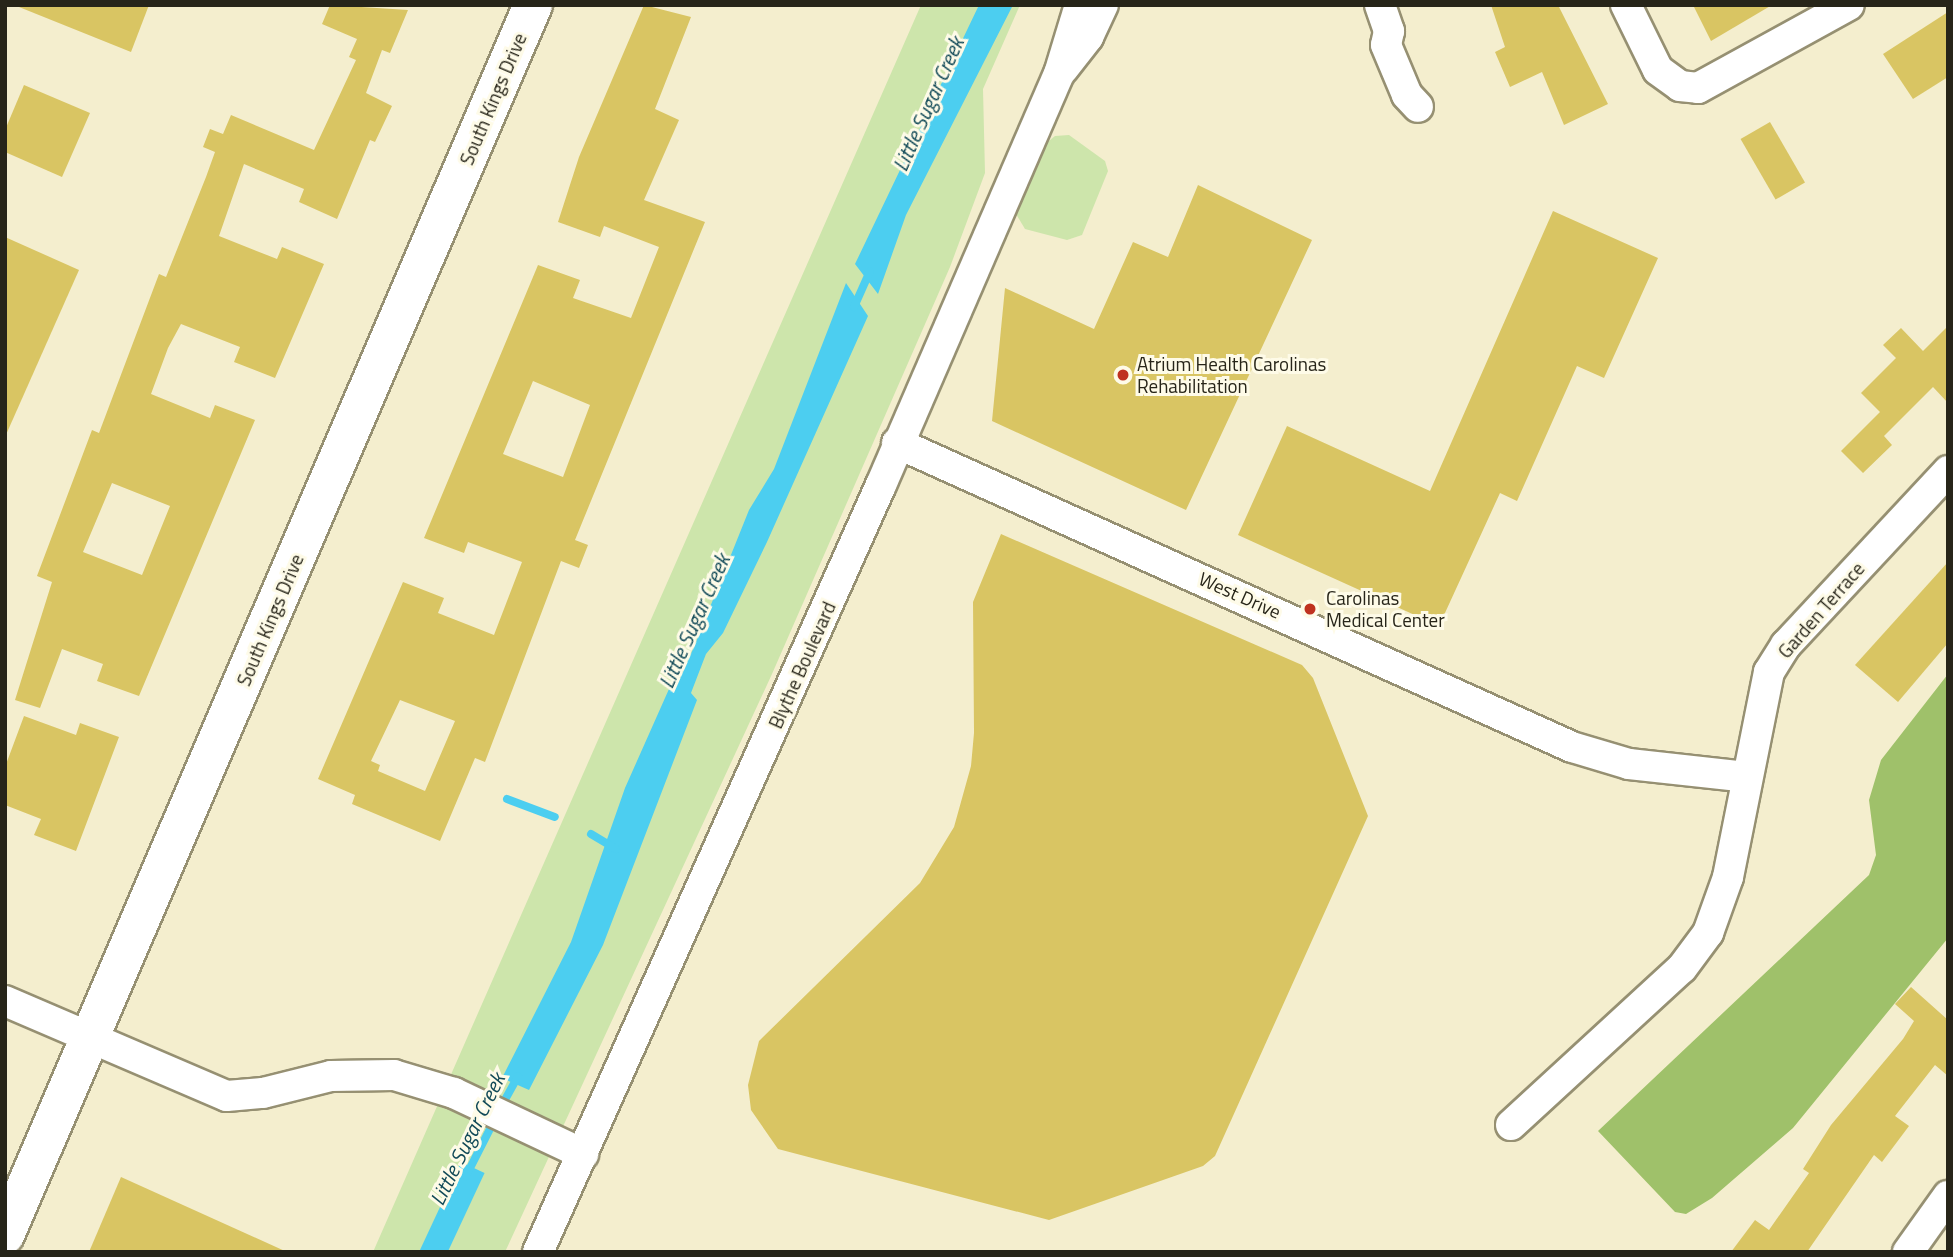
<!DOCTYPE html>
<html>
<head>
<meta charset="utf-8">
<style>
	body { margin:0 }
	#map { position:relative; width:1953px; height:1257px; overflow:hidden; background:#f4eece; font-family:"Titillium Web",sans-serif }
	div>[style] { position:absolute }
	.green>* { inset:0; background:#cde5ab }
	.forest>* { inset:0; background:#9fc16a }
	.water>* { inset:0; background:#4ccef0; transform-origin:0 0 }
	.stream>* { height:8px; margin:-4px; padding:0 4px; transform-origin:4px; border-radius:4px; background:#4ccef0 }
	.building>* { inset:0; background:#d9c563; transform-origin:0 0 }
	.roads { filter:drop-shadow(2px 0 #969072) drop-shadow(-2px 0 #969072) drop-shadow(0 2px #969072) drop-shadow(0 -2px #969072) }
	.street>* { height:30px; margin:-15px; padding:0 15px; transform-origin:15px; border-radius:15px; background:#fff }
	.secondary>* { height:38px; margin:-19px; padding:0 19px; transform-origin:19px; border-radius:19px; background:#fff }
	.dots>* { width:19px; height:19px; translate:-50% -50%; box-sizing:border-box; border:4px solid #fefbe8; border-radius:50% }
	span { translate:-50% -50%; white-space:nowrap; text-align:center; line-height:1.15; -webkit-text-stroke:6px #fefbe8; paint-order:stroke }
	.street-label { font-size:19px; color:#272519 }
	.poi-label { font-size:19px; color:#272519 }
	.left { translate:0 -50%; text-align:left }
	.water-label { font-size:21px; color:#124a58; font-style:italic }
	.frame { position:absolute; inset:0; border:7px solid #272519; pointer-events:none }
</style>
</head>
<body>
<div id="map">
	<div class="green">
		<i style="clip-path:polygon(921px 5px,1020px 5px,983px 89px,985px 173px,950px 267px,772px 674px,505px 1252px,373px 1252px)"></i>
		<i style="clip-path:polygon(1069px 135px,1105px 161px,1108px 171px,1082px 235px,1067px 240px,1025px 229px,1016px 214px,1044px 145px,1055px 136px)"></i>
	</div>
	<div class="forest">
		<i style="clip-path:polygon(1948px 674px,1948px 938px,1793px 1128px,1712px 1198px,1686px 1214px,1675px 1212px,1598px 1131px,1869px 875px,1876px 855px,1869px 800px,1881px 760px)"></i>
	</div>
	<div class="water">
		<i style="clip-path:polygon(979px 5px,1013px 5px,906px 215px,878px 294px,855px 264px)"></i>
		<i style="clip-path:polygon(846px 283px,868px 316px,767px 542px,723px 633px,706px 654px,691px 693px,697px 700px,603px 945px,529px 1090px,502px 1078px,571px 942px,625px 788px,669px 689px,676px 687px,694px 647px,749px 510px,774px 469px)"></i>
		<i style="left:461px;top:1162px;width:26px;height:99px;rotate:25deg"></i>
	</div>
	<div class="stream">
		<i style="left:854px;top:307px;width:39px;rotate:-66deg"></i>
		<i style="left:507px;top:799px;width:51px;rotate:20.6deg"></i>
		<i style="left:591px;top:834px;width:29px;rotate:31deg"></i>
		<i style="left:501px;top:1107px;width:35px;rotate:-61deg"></i>
		<i style="left:466px;top:1176px;width:64px;rotate:-63deg"></i>
	</div>
	<div class="building">
		<i style="clip-path:polygon(14px 5px,149px 5px,131px 52px)"></i>
		<i style="clip-path:polygon(evenodd,330px 5px,408px 10px,390px 53px,382px 50px,366px 93px,392px 106px,375px 142px,370px 140px,337px 219px,299px 202px,304px 189px,244px 164px,219px 236px,277px 259px,282px 247px,324px 264px,275px 378px,234px 362px,240px 347px,181px 324px,168px 348px,151px 394px,210px 418px,215px 405px,255px 420px,139px 696px,97px 681px,103px 664px,62px 649px,40px 708px,15px 700px,52px 582px,37px 576px,92px 430px,99px 433px,159px 274px,166px 277px,206px 177px,215px 152px,203px 147px,210px 129px,223px 134px,231px 115px,314px 150px,356px 60px,349px 57px,357px 39px,322px 24px,330px 5px,112px 483px,170px 506px,142px 575px,83px 552px,112px 483px)"></i>
		<i style="clip-path:polygon(evenodd,644px 5px,691px 17px,655px 109px,679px 120px,644px 200px,705px 222px,575px 540px,588px 545px,579px 568px,561px 561px,485px 762px,475px 758px,440px 841px,352px 804px,355px 795px,318px 779px,403px 582px,444px 598px,438px 613px,494px 635px,522px 562px,468px 542px,464px 553px,424px 538px,538px 265px,580px 280px,573px 298px,631px 318px,659px 247px,604px 226px,600px 237px,558px 222px,579px 157px,644px 5px,533px 381px,590px 405px,563px 477px,503px 454px,533px 381px,644px 5px,400px 700px,455px 721px,425px 791px,378px 771px,380px 765px,371px 761px,400px 700px)"></i>
		<i style="clip-path:polygon(1491px 5px,1558px 5px,1608px 104px,1564px 125px,1542px 72px,1510px 87px,1495px 52px,1505px 47px)"></i>
		<i style="clip-path:polygon(1693px 5px,1772px 5px,1711px 41px)"></i>
		<i style="clip-path:polygon(1948px 12px,1948px 77px,1913px 99px,1883px 54px)"></i>
		<i style="clip-path:polygon(24px 85px,90px 113px,62px 177px,5px 152px,5px 130px)"></i>
		<i style="left:1770px;top:122px;width:70px;height:34px;rotate:60deg"></i>
		<i style="clip-path:polygon(1198px 185px,1312px 240px,1186px 510px,992px 421px,1005px 288px,1094px 329px,1133px 242px,1168px 257px)"></i>
		<i style="clip-path:polygon(1553px 211px,1658px 258px,1604px 378px,1577px 366px,1517px 501px,1500px 493px,1439px 626px,1238px 535px,1287px 426px,1430px 491px)"></i>
		<i style="clip-path:polygon(5px 237px,79px 270px,5px 437px)"></i>
		<i style="clip-path:polygon(1948px 326px,1948px 403px,1933px 387px,1884px 436px,1892px 445px,1863px 473px,1841px 451px,1880px 412px,1861px 393px,1896px 358px,1883px 345px,1901px 328px,1923px 351px)"></i>
		<i style="clip-path:polygon(1001px 534px,1302px 665px,1313px 678px,1368px 816px,1215px 1156px,1203px 1166px,1049px 1220px,778px 1149px,751px 1110px,748px 1085px,759px 1041px,920px 883px,954px 827px,971px 766px,974px 733px,973px 602px)"></i>
		<i style="clip-path:polygon(1948px 562px,1948px 643px,1898px 702px,1855px 665px)"></i>
		<i style="clip-path:polygon(24px 716px,76px 735px,80px 723px,119px 737px,76px 851px,34px 835px,41px 819px,5px 805px,5px 767px)"></i>
		<i style="clip-path:polygon(1911px 987px,1948px 1020px,1948px 1076px,1935px 1065px,1895px 1116px,1909px 1126px,1882px 1162px,1874px 1155px,1807px 1252px,1731px 1252px,1755px 1220px,1769px 1230px,1809px 1173px,1803px 1169px,1831px 1125px,1903px 1039px,1914px 1021px,1895px 1004px)"></i>
		<i style="clip-path:polygon(121px 1177px,287px 1252px,89px 1252px)"></i>
	</div>
	<div class="roads">
		<div class="street">
			<i style="left:1380px;top:5px;width:28px;rotate:71deg"></i>
			<i style="left:1389px;top:31px;width:14px;rotate:102deg"></i>
			<i style="left:1386px;top:45px;width:54px;rotate:67.2deg"></i>
			<i style="left:1407px;top:95px;width:16px;rotate:47deg"></i>
			<i style="left:1626px;top:5px;width:72px;rotate:63.8deg"></i>
			<i style="left:1658px;top:70px;width:27px;rotate:36deg"></i>
			<i style="left:1680px;top:86px;width:18px;rotate:6deg"></i>
			<i style="left:1698px;top:88px;width:172px;rotate:-28.8deg"></i>
			<i style="left:1063px;top:69px;width:41px;rotate:-52deg"></i>
			<i style="left:1088px;top:37px;width:35px;rotate:-65deg"></i>
			<i style="left:897px;top:443px;width:740px;rotate:24.25deg"></i>
			<i style="left:1572px;top:747px;width:59px;rotate:16.6deg"></i>
			<i style="left:1629px;top:764px;width:118px;rotate:6.3deg"></i>
			<i style="left:5px;top:1001px;width:241px;rotate:23.2deg"></i>
			<i style="left:227px;top:1096px;width:36px;rotate:-5deg"></i>
			<i style="left:263px;top:1093px;width:70px;rotate:-14deg"></i>
			<i style="left:331px;top:1076px;width:63px;rotate:-0.9deg"></i>
			<i style="left:394px;top:1075px;width:63px;rotate:16.7deg"></i>
			<i style="left:454px;top:1093px;width:143px;rotate:25.3deg"></i>
			<i style="left:1511px;top:1125px;width:232px;rotate:-42.6deg"></i>
			<i style="left:1682px;top:968px;width:44px;rotate:-53.4deg"></i>
			<i style="left:1708px;top:933px;width:59px;rotate:-70.3deg"></i>
			<i style="left:1728px;top:877px;width:209px;rotate:-78.7deg"></i>
			<i style="left:1769px;top:672px;width:32px;rotate:-58deg"></i>
			<i style="left:1786px;top:645px;width:238px;rotate:-47deg"></i>
			<i style="left:538px;top:1252px;width:840px;rotate:-65.91deg"></i>
			<i style="left:881px;top:485px;width:448px;rotate:-66.6deg"></i>
			<i style="left:1059px;top:74px;width:72px;rotate:-73.1deg"></i>
			<i style="left:1908px;top:1252px;width:69px;rotate:-54.5deg"></i>
		</div>
		<div class="secondary">
			<i style="left:5px;top:1235px;width:1339px;rotate:-66.77deg"></i>
		</div>
	</div>
	<div class="dots">
		<i style="left:1123px;top:375px;background:#bf3221"></i>
		<i style="left:1310px;top:609px;background:#bf3221"></i>
	</div>
	<div class="street-label">
		<span style="left:493px;top:99px;rotate:-67deg">South Kings Drive</span>
		<span style="left:1240px;top:595px;rotate:24deg">West Drive</span>
		<span style="left:1821px;top:610px;rotate:-49deg">Garden Terrace</span>
		<span style="left:270px;top:620px;rotate:-67deg">South Kings Drive</span>
		<span style="left:802px;top:665px;rotate:-66deg">Blythe Boulevard</span>
	</div>
	<div class="poi-label">
		<span class="left" style="left:1137px;top:375px">Atrium Health Carolinas<br>Rehabilitation</span>
		<span class="left" style="left:1326px;top:609px">Carolinas<br>Medical Center</span>
	</div>
	<div class="water-label">
		<span style="left:928px;top:104px;rotate:-66deg">Little Sugar Creek</span>
		<span style="left:694px;top:621px;rotate:-66deg">Little Sugar Creek</span>
		<span style="left:467px;top:1139px;rotate:-64deg">Little Sugar Creek</span>
	</div>
	<div class="frame"></div>
</div>
</body>
</html>
